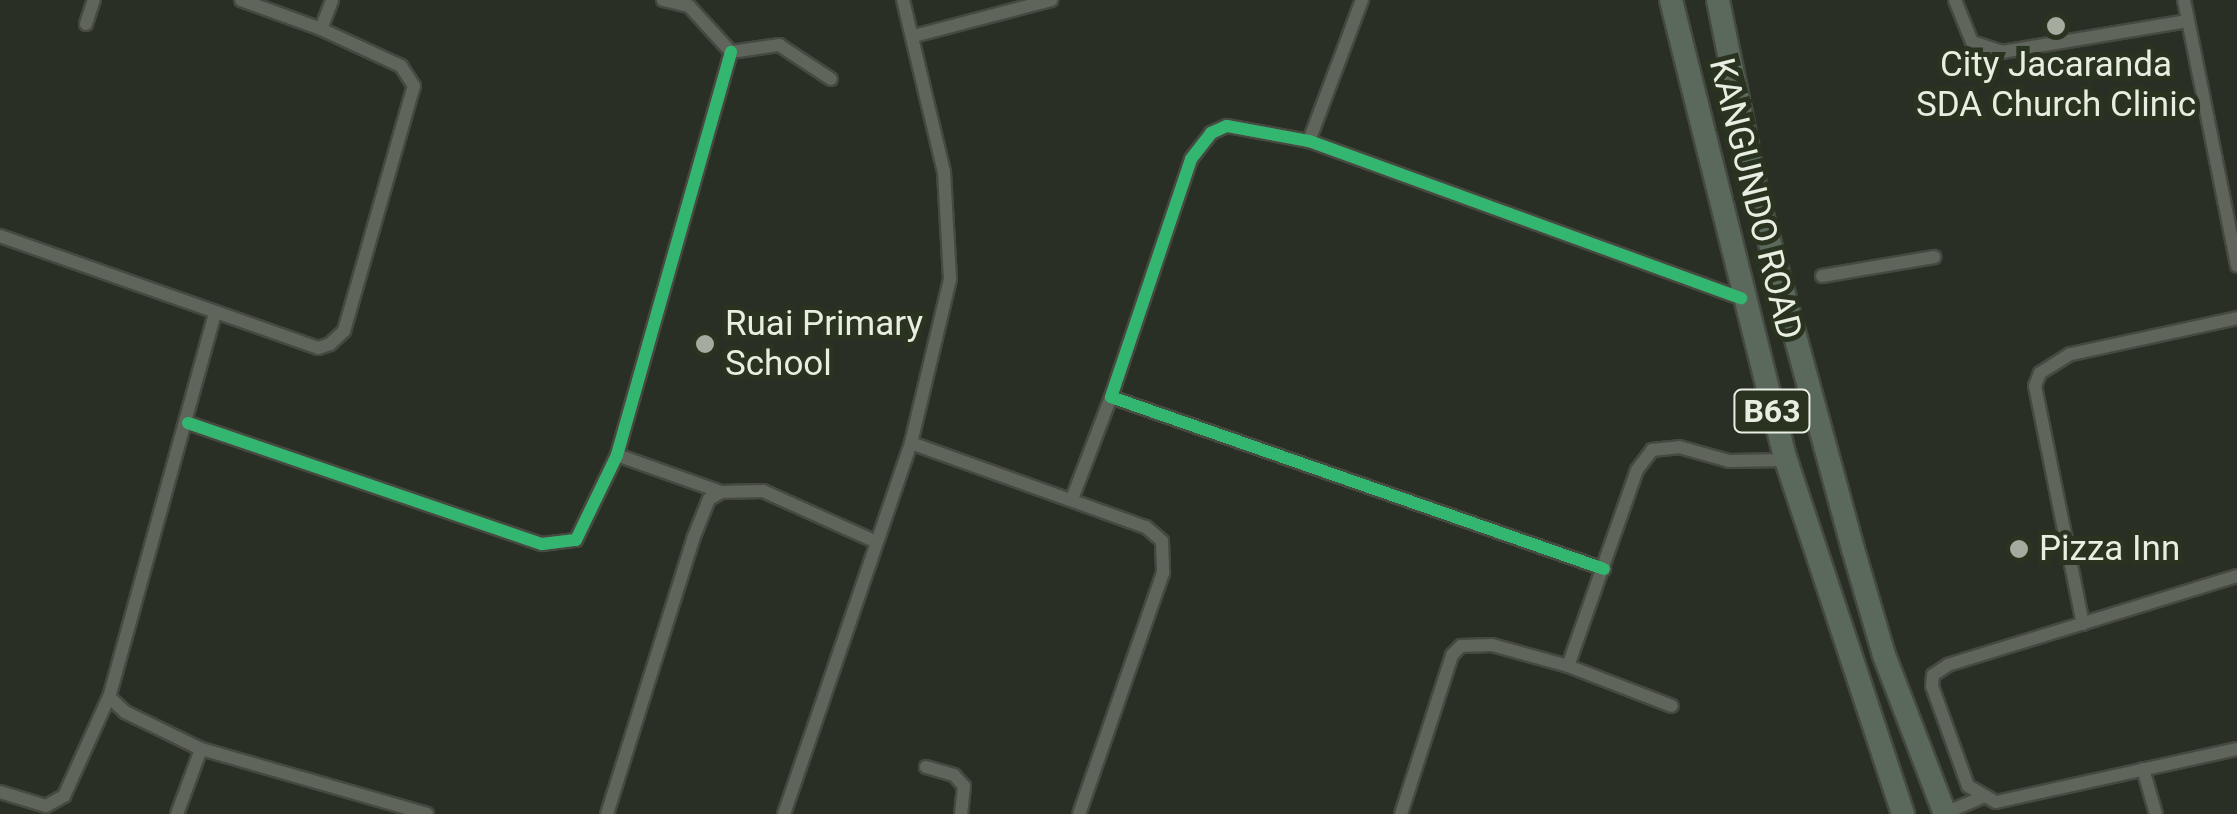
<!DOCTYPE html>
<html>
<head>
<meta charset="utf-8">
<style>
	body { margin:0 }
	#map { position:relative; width:2237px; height:814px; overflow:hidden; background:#292f24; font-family:Roboto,sans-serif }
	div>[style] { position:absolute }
	.roads { filter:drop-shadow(2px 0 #454940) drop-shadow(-2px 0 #454940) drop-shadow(0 2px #454940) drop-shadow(0 -2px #454940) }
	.minor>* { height:12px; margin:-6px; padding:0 6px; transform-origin:6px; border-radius:6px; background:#60655c }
	.trunk>* { height:22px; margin:-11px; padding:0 11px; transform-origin:11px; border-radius:11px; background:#5a695c }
	.cycleway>* { height:12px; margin:-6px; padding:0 6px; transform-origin:6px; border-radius:6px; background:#33b770 }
	.dots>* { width:28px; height:28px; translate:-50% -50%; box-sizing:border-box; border:5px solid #29331f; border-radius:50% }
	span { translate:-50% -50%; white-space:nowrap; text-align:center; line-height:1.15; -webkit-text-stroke:10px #29331f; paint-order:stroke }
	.shield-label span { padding:2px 8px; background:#29331f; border:2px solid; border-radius:8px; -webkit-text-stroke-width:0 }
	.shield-label { font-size:32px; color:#e8eee1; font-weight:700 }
	.poi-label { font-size:35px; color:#e8eee1 }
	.left { translate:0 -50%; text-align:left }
	.street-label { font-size:35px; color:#e8eee1 }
</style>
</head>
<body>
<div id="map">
	<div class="roads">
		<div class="minor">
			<i style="left:241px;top:0;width:85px;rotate:19.9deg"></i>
			<i style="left:663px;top:0;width:27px;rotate:13deg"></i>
			<i style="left:689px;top:6px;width:62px;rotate:47.6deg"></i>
			<i style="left:731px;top:52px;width:49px;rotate:-8.3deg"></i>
			<i style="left:779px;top:45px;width:62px;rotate:33.2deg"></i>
			<i style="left:1955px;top:0;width:45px;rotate:68deg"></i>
			<i style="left:1972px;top:42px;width:32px;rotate:18deg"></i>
			<i style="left:2002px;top:52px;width:188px;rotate:-9.5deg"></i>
			<i style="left:2184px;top:0;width:271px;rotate:78.7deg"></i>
			<i style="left:86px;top:24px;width:25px;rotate:-72deg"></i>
			<i style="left:914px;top:36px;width:142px;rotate:-14.7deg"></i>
			<i style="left:1309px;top:141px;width:151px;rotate:-69.4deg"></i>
			<i style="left:0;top:236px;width:337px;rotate:19.4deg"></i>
			<i style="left:318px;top:348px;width:13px;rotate:-18deg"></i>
			<i style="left:330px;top:344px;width:19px;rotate:-43deg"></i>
			<i style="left:344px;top:331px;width:255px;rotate:-74.1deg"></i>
			<i style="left:414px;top:86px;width:24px;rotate:-123deg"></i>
			<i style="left:401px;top:66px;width:88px;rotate:-155.2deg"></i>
			<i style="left:321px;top:29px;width:31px;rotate:-69deg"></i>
			<i style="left:1822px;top:276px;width:114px;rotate:-9.6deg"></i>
			<i style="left:215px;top:313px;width:398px;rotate:105.4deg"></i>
			<i style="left:109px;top:697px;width:22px;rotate:43deg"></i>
			<i style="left:125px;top:712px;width:85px;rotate:26deg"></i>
			<i style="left:201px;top:749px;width:235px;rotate:16deg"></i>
			<i style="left:188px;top:423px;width:374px;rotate:18.9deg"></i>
			<i style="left:542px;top:544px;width:34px;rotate:-7deg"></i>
			<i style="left:576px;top:540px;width:94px;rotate:-64.2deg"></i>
			<i style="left:617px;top:455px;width:419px;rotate:-74.2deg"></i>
			<i style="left:911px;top:443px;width:250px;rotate:19.7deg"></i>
			<i style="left:1146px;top:527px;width:21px;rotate:41deg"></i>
			<i style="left:1162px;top:541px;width:32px;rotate:88deg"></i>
			<i style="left:1163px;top:573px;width:255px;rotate:109.2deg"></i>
			<i style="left:617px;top:455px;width:110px;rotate:19.6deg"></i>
			<i style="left:721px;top:492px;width:42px;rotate:-1.4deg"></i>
			<i style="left:763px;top:491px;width:122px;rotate:24.2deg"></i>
			<i style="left:1072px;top:499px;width:109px;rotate:-69.1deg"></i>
			<i style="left:1604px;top:569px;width:522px;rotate:-160.77deg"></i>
			<i style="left:1111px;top:397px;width:251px;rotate:-71.4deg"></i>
			<i style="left:1191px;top:159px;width:33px;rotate:-52deg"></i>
			<i style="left:1211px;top:133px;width:17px;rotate:-24deg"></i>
			<i style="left:1227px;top:126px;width:83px;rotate:10.4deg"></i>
			<i style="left:1309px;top:141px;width:460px;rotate:20deg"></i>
			<i style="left:2237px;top:576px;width:302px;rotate:162.9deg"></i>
			<i style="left:1948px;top:665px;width:18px;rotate:146deg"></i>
			<i style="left:1933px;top:675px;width:11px;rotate:95deg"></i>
			<i style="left:1932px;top:686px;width:106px;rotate:70.2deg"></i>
			<i style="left:1968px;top:786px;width:32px;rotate:30deg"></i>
			<i style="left:1996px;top:802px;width:247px;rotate:-12.4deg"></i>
			<i style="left:2083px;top:624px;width:243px;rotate:-101.4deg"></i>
			<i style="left:2035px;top:386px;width:14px;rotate:-69deg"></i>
			<i style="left:2040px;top:373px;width:36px;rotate:-32deg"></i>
			<i style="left:2071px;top:354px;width:170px;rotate:-12.2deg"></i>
			<i style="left:1568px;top:666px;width:208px;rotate:-70.6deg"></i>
			<i style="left:1637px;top:470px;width:25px;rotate:-53deg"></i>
			<i style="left:1652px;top:450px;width:27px;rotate:-6deg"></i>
			<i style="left:1679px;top:447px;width:52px;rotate:15.6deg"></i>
			<i style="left:1729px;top:461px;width:57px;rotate:-1deg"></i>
			<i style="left:926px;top:767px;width:29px;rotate:16deg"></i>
			<i style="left:954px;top:775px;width:15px;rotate:48deg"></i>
			<i style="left:964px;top:786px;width:28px;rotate:96deg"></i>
			<i style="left:2143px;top:769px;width:47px;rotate:73.9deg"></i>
			<i style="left:0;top:792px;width:48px;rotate:16.9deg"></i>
			<i style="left:46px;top:806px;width:21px;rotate:-29deg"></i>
			<i style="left:64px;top:796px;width:109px;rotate:-65.6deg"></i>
			<i style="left:1945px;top:813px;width:38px;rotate:-23deg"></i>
			<i style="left:177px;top:814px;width:69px;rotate:-69.7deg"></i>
			<i style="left:607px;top:814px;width:288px;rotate:-72.6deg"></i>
			<i style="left:693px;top:539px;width:43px;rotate:-68.2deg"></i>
			<i style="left:709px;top:499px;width:14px;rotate:-30deg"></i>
			<i style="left:784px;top:814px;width:392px;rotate:-71.1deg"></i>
			<i style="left:911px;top:443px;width:169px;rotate:-76.6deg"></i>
			<i style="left:950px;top:279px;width:107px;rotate:-93.2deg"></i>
			<i style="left:944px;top:172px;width:177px;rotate:-103.4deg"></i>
			<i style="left:1401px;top:814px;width:167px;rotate:-72.2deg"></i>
			<i style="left:1452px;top:655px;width:13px;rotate:-45deg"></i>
			<i style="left:1461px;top:646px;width:31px;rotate:-2deg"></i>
			<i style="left:1492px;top:645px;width:79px;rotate:15.4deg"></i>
			<i style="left:1568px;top:666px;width:111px;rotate:21deg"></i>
		</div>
		<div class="trunk">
			<i style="left:1671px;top:0;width:474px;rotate:76deg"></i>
			<i style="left:1786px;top:460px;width:373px;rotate:71.7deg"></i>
			<i style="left:1718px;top:0;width:207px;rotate:78.6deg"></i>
			<i style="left:1759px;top:203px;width:359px;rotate:74.8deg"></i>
			<i style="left:1853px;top:549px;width:110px;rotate:73.7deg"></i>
			<i style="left:1884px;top:655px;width:170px;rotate:69deg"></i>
		</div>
	</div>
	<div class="cycleway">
		<i style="left:188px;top:423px;width:374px;rotate:18.9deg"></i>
		<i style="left:542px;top:544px;width:34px;rotate:-7deg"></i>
		<i style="left:576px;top:540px;width:94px;rotate:-64.2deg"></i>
		<i style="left:617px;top:455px;width:419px;rotate:-74.2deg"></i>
		<i style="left:1604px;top:569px;width:522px;rotate:-160.77deg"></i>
		<i style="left:1111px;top:397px;width:251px;rotate:-71.4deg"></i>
		<i style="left:1191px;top:159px;width:33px;rotate:-52deg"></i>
		<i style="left:1211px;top:133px;width:17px;rotate:-24deg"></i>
		<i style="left:1227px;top:126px;width:83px;rotate:10.4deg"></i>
		<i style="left:1309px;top:141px;width:460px;rotate:20deg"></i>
	</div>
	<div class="dots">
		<i style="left:2056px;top:26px;background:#a5ab9f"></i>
		<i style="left:705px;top:344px;background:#a5ab9f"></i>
		<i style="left:2019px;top:549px;background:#a5ab9f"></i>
	</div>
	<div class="shield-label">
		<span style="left:1772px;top:411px">B63</span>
	</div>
	<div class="poi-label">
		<span style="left:2056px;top:85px">City Jacaranda<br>SDA Church Clinic</span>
		<span class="left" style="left:725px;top:344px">Ruai Primary<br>School</span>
		<span class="left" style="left:2039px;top:549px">Pizza Inn</span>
	</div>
	<div class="street-label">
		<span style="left:1755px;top:199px;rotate:76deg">KANGUNDO ROAD</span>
	</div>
</div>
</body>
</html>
